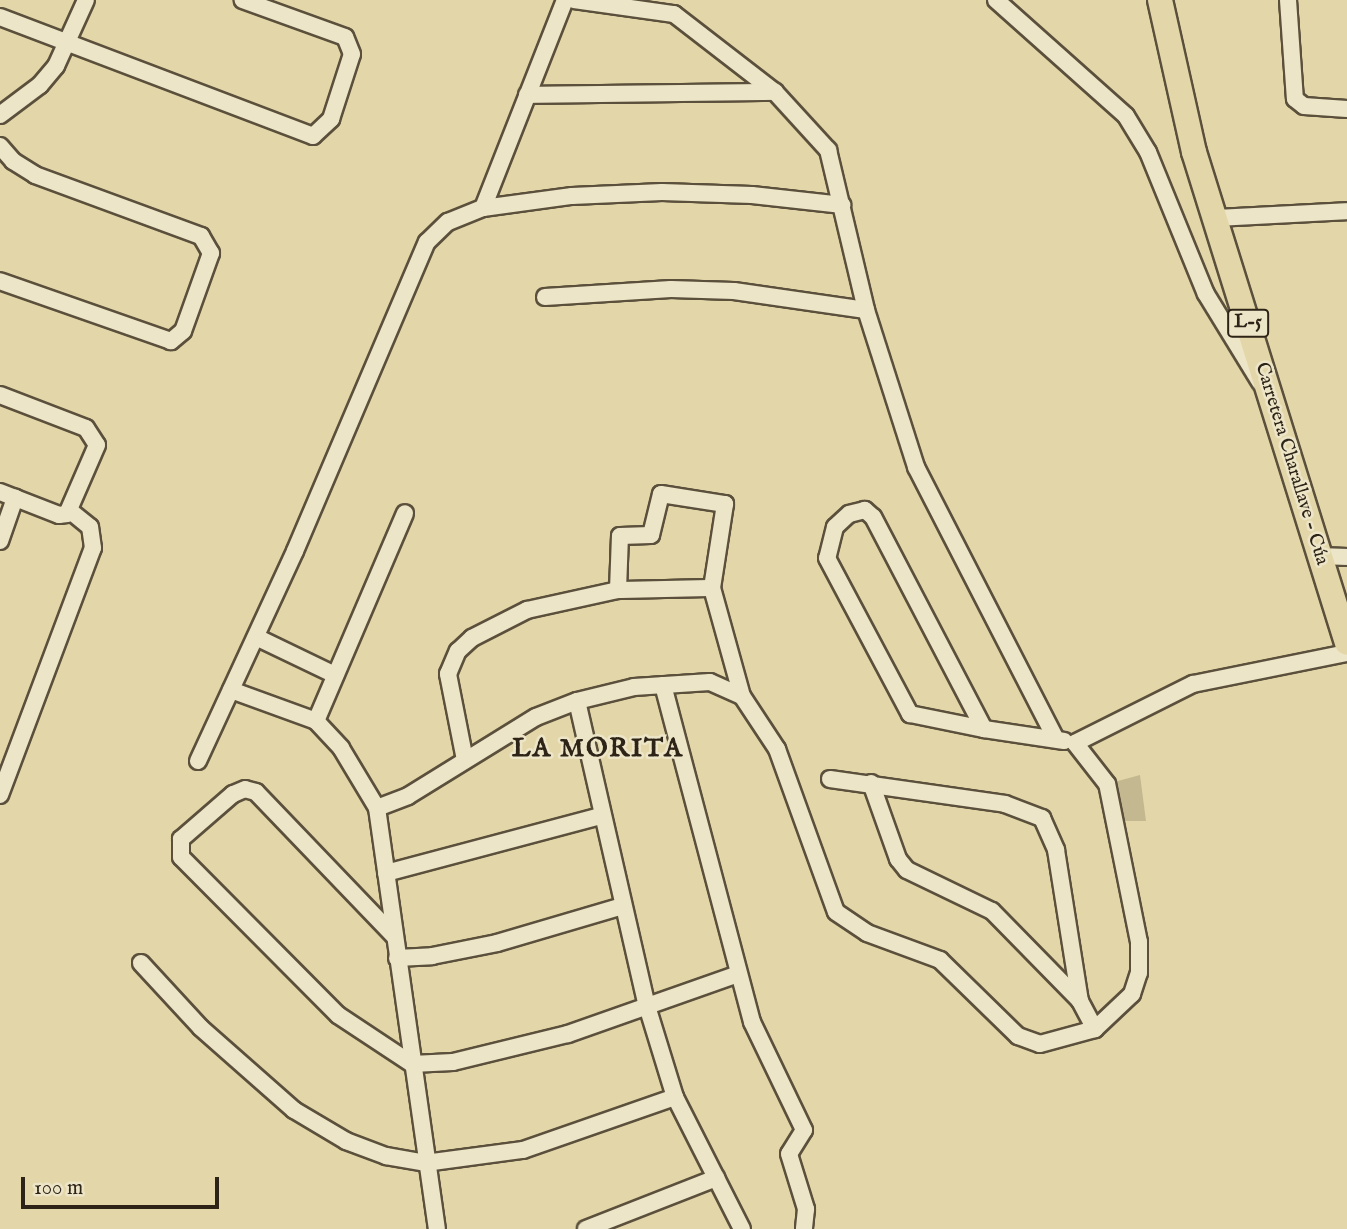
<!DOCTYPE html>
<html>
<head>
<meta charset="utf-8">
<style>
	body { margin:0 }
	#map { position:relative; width:1347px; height:1229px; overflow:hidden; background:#e3d7a9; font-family:"IM FELL English",serif }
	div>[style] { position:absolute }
	.green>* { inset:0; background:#c4b890 }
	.roads { filter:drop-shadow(2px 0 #5b503c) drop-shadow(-2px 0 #5b503c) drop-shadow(0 2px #5b503c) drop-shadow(0 -2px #5b503c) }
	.minor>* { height:16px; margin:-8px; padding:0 8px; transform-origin:8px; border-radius:8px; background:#ede5c7 }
	.highway>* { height:24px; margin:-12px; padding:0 12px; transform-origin:12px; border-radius:12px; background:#e3d7a9 }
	span { translate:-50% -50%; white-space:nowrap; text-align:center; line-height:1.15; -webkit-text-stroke:5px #ede5c7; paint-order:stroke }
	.shield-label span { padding:2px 5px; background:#ede5c7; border:2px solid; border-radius:5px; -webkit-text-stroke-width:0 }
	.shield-label { font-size:18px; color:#2e2317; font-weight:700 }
	.street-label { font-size:19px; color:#2e2317 }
	.district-label { font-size:26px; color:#2e2317; font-weight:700; letter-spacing:2px }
	.scale { position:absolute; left:21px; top:1177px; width:198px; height:32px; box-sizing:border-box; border:4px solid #2e2317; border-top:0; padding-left:9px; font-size:21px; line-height:24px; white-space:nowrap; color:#2e2317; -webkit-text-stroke:5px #ede5c7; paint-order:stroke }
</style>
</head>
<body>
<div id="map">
	<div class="green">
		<i style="clip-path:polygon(1140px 775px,1146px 821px,1114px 821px,1107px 784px)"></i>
	</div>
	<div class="roads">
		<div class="minor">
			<i style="left:574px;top:0;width:101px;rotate:8deg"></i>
			<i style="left:674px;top:14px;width:128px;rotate:37.7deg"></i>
			<i style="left:775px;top:92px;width:79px;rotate:47.6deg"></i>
			<i style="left:828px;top:150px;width:164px;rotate:76.6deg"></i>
			<i style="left:866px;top:310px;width:165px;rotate:72.3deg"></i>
			<i style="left:916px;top:467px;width:306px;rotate:62.8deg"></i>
			<i style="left:996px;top:0;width:174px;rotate:41.7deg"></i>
			<i style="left:1126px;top:116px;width:42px;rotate:58.6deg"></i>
			<i style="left:1148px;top:152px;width:153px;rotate:67.8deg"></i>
			<i style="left:1206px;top:294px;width:103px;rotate:58.5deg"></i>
			<i style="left:1288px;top:0;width:99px;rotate:86deg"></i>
			<i style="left:1295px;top:99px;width:11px;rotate:38deg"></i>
			<i style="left:1304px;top:106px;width:43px;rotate:4deg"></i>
			<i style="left:0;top:17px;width:335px;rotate:20.8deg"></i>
			<i style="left:313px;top:136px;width:25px;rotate:-43deg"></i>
			<i style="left:331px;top:119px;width:68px;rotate:-72.1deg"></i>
			<i style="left:352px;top:54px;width:18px;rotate:-112deg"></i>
			<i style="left:345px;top:37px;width:109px;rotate:-160.1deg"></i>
			<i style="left:527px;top:95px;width:248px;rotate:-0.7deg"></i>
			<i style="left:0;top:115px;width:50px;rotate:-36.9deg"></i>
			<i style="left:40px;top:85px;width:25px;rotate:-50deg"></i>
			<i style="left:56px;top:66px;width:72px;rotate:-65.6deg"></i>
			<i style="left:0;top:146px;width:20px;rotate:49deg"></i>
			<i style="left:13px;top:161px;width:26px;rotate:32deg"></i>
			<i style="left:35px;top:175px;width:177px;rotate:20.2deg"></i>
			<i style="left:201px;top:236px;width:20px;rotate:60deg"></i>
			<i style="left:211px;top:253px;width:83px;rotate:109.7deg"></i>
			<i style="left:183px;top:331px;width:16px;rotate:140deg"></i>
			<i style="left:171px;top:341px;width:181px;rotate:-160.7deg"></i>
			<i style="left:483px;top:208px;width:90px;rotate:-7.7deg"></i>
			<i style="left:572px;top:196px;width:90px;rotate:-2.5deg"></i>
			<i style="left:662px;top:192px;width:90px;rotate:1.9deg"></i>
			<i style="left:752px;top:195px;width:91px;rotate:6.3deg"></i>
			<i style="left:1215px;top:218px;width:132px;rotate:-3deg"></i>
			<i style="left:545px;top:297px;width:126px;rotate:-3.6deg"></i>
			<i style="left:671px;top:289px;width:63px;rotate:1.8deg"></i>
			<i style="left:734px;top:291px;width:133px;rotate:8.2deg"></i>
			<i style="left:0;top:395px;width:92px;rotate:21deg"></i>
			<i style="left:86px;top:428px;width:20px;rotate:57deg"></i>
			<i style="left:97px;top:445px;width:75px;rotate:113.5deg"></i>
			<i style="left:67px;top:514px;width:8px;rotate:173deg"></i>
			<i style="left:59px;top:515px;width:63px;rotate:-158.7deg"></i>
			<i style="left:0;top:541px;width:46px;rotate:-70.8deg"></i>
			<i style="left:1319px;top:556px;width:28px;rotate:2deg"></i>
			<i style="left:618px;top:590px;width:94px;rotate:-1.2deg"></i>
			<i style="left:256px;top:637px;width:88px;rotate:25.7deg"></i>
			<i style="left:663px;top:685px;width:349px;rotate:75.2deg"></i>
			<i style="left:752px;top:1022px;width:120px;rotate:64.3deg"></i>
			<i style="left:804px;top:1130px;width:28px;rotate:122deg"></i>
			<i style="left:789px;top:1154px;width:58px;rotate:72.8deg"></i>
			<i style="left:806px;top:1209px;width:20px;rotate:96deg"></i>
			<i style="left:231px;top:690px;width:90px;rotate:20deg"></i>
			<i style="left:316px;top:721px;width:37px;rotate:47deg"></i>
			<i style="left:341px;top:748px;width:70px;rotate:59deg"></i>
			<i style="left:377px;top:808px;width:425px;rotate:81.9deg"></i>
			<i style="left:577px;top:701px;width:313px;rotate:77.1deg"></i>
			<i style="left:647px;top:1006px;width:95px;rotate:72.9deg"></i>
			<i style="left:675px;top:1097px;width:148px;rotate:63.1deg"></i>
			<i style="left:316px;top:721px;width:226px;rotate:-66.8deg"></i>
			<i style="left:984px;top:729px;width:239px;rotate:-117.6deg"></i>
			<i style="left:873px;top:517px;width:11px;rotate:-139deg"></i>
			<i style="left:865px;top:510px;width:16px;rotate:166deg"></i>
			<i style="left:849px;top:514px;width:19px;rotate:137deg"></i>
			<i style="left:835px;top:527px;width:32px;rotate:104deg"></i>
			<i style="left:827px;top:558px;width:177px;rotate:62deg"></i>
			<i style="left:910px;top:714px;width:76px;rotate:11.5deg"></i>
			<i style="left:984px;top:729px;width:81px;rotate:8.5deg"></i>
			<i style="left:465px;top:760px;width:88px;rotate:-101.2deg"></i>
			<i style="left:448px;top:674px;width:25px;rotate:-67deg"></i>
			<i style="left:458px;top:651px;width:19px;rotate:-43deg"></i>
			<i style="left:472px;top:638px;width:62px;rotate:-27deg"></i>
			<i style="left:527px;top:610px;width:93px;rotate:-12.4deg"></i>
			<i style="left:618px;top:590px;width:54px;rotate:-87.9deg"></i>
			<i style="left:620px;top:536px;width:31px;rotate:-2deg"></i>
			<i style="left:651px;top:535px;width:42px;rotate:-76.3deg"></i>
			<i style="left:661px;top:494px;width:65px;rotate:8.9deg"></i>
			<i style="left:725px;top:504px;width:85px;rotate:98.8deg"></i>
			<i style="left:712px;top:588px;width:112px;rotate:74.5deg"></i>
			<i style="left:742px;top:696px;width:64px;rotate:56.6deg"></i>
			<i style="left:777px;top:749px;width:173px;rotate:70.1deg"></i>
			<i style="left:836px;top:912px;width:37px;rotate:34deg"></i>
			<i style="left:867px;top:933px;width:78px;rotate:20.3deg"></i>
			<i style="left:940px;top:960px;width:109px;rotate:44.3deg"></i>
			<i style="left:1018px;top:1036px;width:23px;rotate:20deg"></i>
			<i style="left:1040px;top:1044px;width:57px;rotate:-15.3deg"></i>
			<i style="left:1095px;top:1029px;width:51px;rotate:-43.4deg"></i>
			<i style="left:1132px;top:994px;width:22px;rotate:-72deg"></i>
			<i style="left:1139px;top:973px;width:31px;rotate:-90deg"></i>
			<i style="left:1139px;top:942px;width:161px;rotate:-101.4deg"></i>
			<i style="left:1107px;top:784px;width:52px;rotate:-128deg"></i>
			<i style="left:1075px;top:743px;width:132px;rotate:-26.6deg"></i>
			<i style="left:1193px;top:684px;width:157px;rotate:-11.4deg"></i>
			<i style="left:198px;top:761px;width:231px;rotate:-65.2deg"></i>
			<i style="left:295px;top:551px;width:336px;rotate:-66.9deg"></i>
			<i style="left:427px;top:242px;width:29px;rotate:-44deg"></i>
			<i style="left:448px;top:222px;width:38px;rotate:-22deg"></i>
			<i style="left:483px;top:208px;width:224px;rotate:-68.5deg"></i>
			<i style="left:830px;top:779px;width:177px;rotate:8.1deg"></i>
			<i style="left:1005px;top:804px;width:40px;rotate:21deg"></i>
			<i style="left:1042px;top:818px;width:35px;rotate:66deg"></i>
			<i style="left:1056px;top:850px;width:153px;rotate:81deg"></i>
			<i style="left:1080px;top:1001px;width:32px;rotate:62deg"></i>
			<i style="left:871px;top:783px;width:81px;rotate:70.4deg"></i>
			<i style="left:898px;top:859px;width:14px;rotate:51deg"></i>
			<i style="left:907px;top:870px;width:94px;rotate:25.8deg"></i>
			<i style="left:992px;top:911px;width:126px;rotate:45.6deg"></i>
			<i style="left:0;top:795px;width:264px;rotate:-69.4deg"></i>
			<i style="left:93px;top:548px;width:21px;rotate:-98deg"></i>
			<i style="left:90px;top:527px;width:26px;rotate:-141deg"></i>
			<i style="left:377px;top:808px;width:33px;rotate:-21deg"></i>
			<i style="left:408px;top:796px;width:150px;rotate:-31.7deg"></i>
			<i style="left:536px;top:717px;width:44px;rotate:-21.3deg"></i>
			<i style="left:577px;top:701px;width:59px;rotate:-13.8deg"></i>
			<i style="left:634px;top:687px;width:76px;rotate:-3.8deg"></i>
			<i style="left:710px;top:682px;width:35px;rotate:24deg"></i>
			<i style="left:386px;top:873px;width:221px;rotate:-14.9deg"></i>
			<i style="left:394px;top:936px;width:199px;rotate:-133.8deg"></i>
			<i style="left:256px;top:792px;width:11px;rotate:-165deg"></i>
			<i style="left:245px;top:789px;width:13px;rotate:157deg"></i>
			<i style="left:233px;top:794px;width:69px;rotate:139.1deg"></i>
			<i style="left:181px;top:839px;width:18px;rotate:90deg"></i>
			<i style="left:181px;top:857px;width:223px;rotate:45.2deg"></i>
			<i style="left:338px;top:1015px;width:89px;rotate:33.5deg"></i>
			<i style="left:412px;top:1064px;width:41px;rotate:-2.8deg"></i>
			<i style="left:453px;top:1062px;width:118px;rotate:-13.7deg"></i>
			<i style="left:568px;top:1034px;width:180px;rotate:-19.4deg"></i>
			<i style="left:397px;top:958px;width:35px;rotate:-3deg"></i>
			<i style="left:432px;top:956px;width:66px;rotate:-11.3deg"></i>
			<i style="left:497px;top:943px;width:131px;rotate:-16.4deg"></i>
			<i style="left:141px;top:963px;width:88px;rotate:47.3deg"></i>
			<i style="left:201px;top:1028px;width:124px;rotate:41.4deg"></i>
			<i style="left:294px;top:1110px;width:61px;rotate:30.8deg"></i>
			<i style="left:346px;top:1141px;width:43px;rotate:20.6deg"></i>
			<i style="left:386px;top:1156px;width:40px;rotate:10deg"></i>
			<i style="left:425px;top:1163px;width:99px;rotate:-7.6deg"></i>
			<i style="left:523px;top:1150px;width:161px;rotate:-19.2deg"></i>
			<i style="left:586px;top:1229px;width:140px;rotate:-21.4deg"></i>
		</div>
		<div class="highway">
			<i style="left:1160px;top:0;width:156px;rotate:77.4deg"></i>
			<i style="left:1194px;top:152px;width:514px;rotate:72.69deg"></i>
		</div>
	</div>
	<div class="shield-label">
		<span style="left:1248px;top:323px">L-5</span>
	</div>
	<div class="street-label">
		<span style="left:1291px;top:464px;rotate:73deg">Carretera Charallave - Cúa</span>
	</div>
	<div class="district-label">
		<span style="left:598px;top:749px">LA MORITA</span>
	</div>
	<div class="scale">100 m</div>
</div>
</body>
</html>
